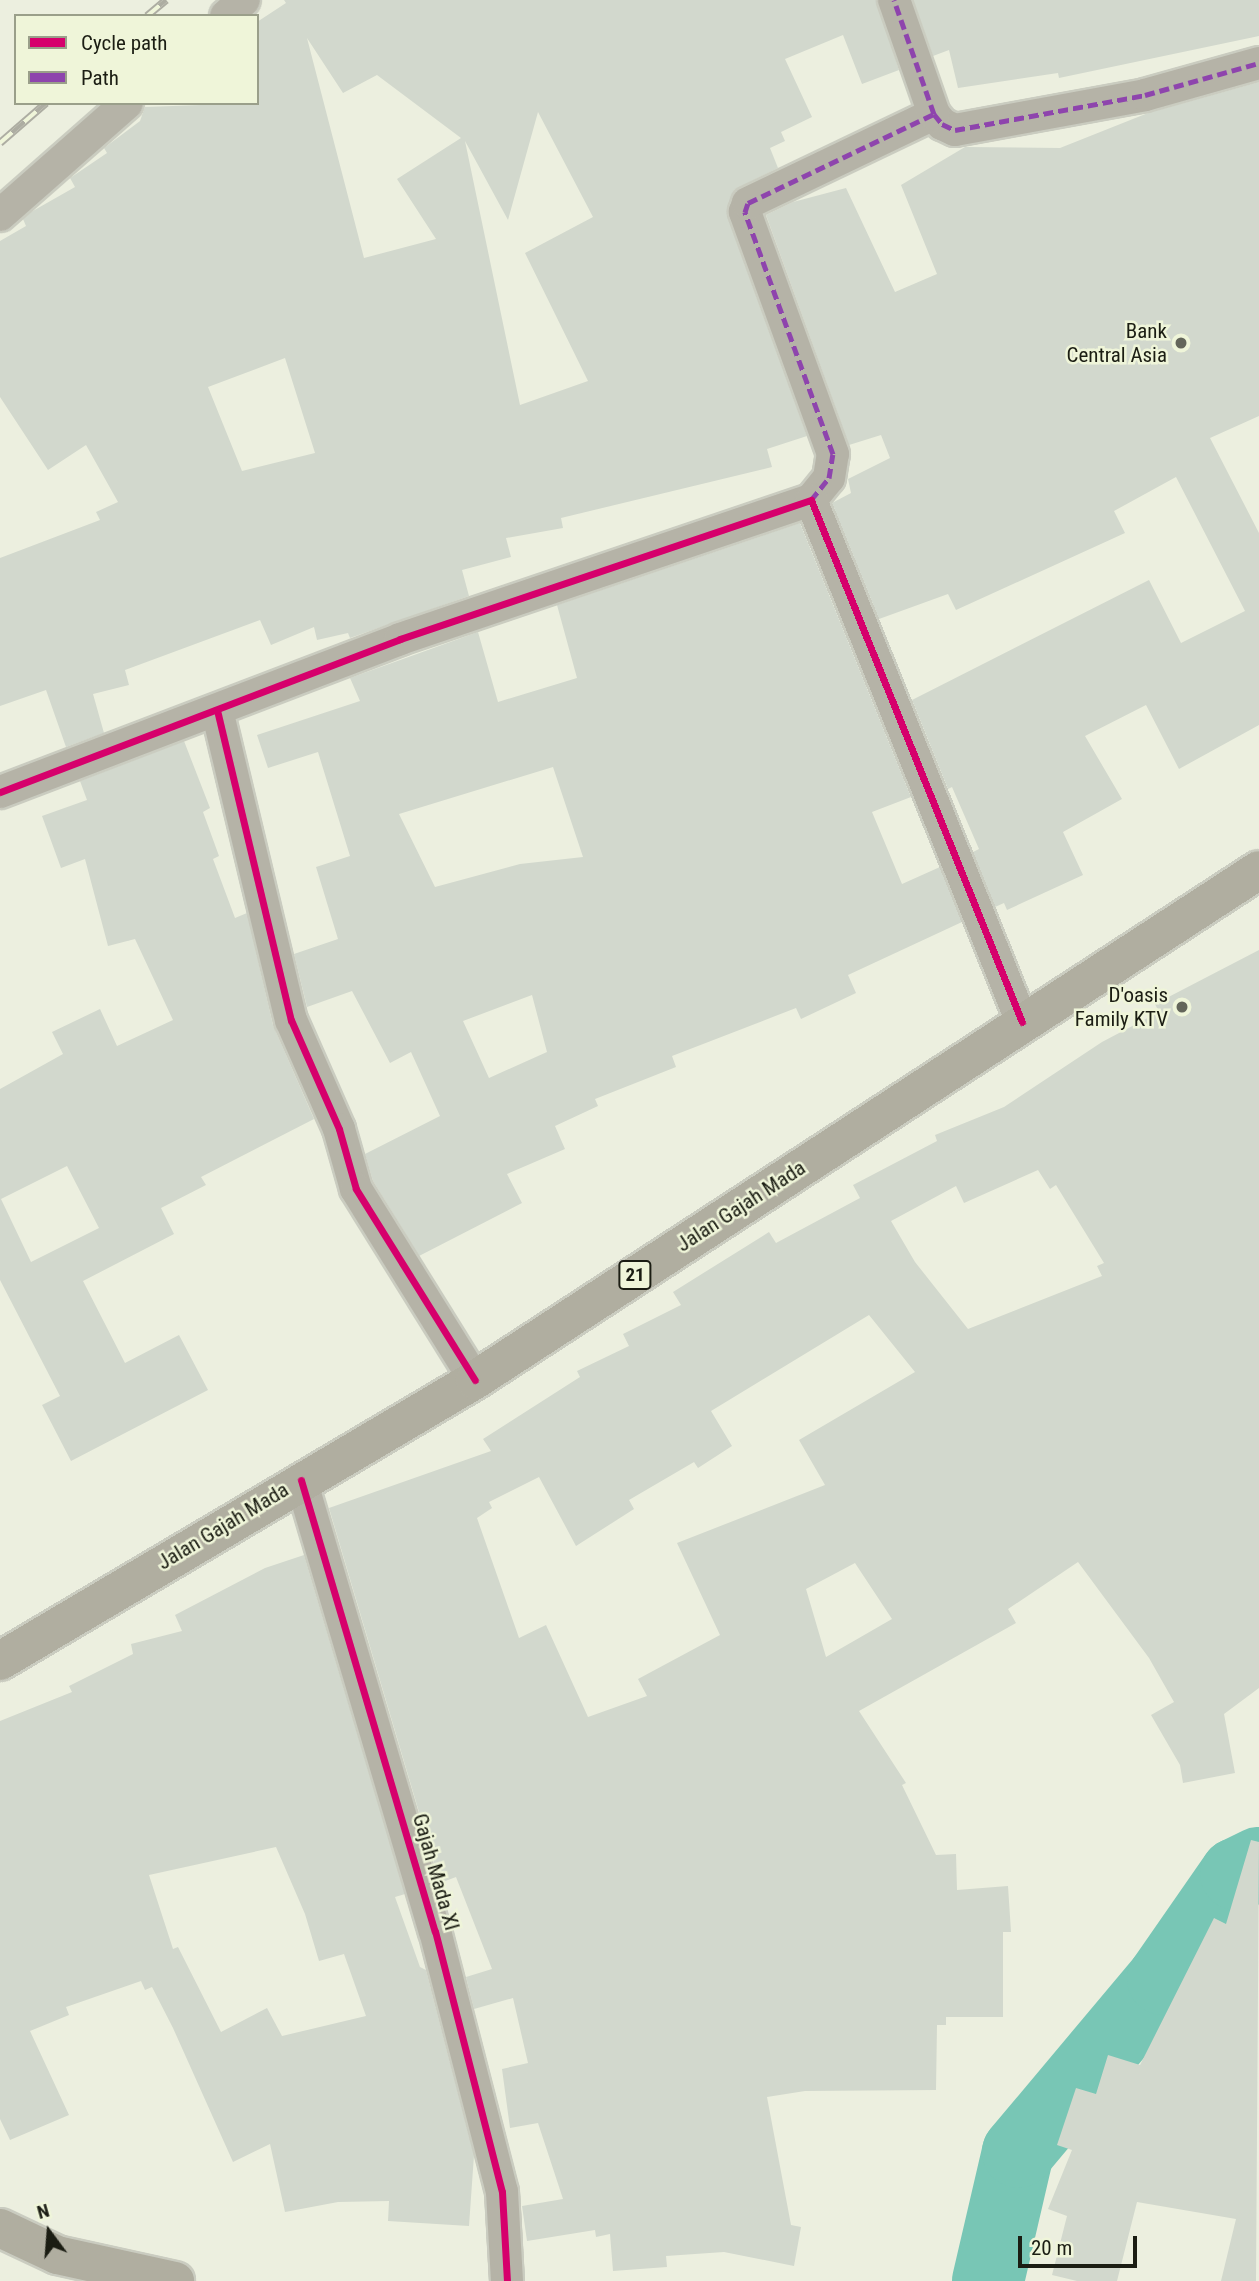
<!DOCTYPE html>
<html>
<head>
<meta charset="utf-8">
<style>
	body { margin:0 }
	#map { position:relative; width:1259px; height:2281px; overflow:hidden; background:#ecefdf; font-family:"Roboto Condensed",sans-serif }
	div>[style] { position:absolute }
	.river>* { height:72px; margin:-36px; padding:0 36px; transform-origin:36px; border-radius:36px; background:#78c6b5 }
	.building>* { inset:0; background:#d2d8cd }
	.roads { filter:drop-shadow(2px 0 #caccc0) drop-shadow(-2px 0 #caccc0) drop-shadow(0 2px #caccc0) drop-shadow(0 -2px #caccc0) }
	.minor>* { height:32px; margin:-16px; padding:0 16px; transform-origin:16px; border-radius:16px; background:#b5b3a7 }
	.trunk>* { height:38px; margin:-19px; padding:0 19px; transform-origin:19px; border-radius:19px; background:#b0aea0 }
	.rail>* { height:8px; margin-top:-4px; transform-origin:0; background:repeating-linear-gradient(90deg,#eff5d9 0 16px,#adada2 0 32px); box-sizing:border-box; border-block:2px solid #adada2 }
	.quiet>* { height:5px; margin-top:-2.5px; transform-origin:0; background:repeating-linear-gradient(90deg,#8e44ad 0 10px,transparent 0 15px) }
	.cycleway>* { height:7px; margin:-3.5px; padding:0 3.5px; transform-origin:3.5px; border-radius:3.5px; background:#d6006c }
	.dots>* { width:19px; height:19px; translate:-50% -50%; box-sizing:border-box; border:4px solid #eff5d9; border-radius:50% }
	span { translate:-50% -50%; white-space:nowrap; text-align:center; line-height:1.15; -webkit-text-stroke:5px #eff5d9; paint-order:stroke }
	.shield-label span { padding:2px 5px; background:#eff5d9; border:2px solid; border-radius:5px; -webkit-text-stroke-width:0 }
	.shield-label { font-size:19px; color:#1b1d13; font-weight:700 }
	.poi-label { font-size:21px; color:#1b1d13 }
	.right { translate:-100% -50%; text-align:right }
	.street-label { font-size:21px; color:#1b1d13 }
	.legend { position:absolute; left:14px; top:14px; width:245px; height:91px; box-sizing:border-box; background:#eff5d9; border:2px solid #9a9f8a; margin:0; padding:9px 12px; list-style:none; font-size:21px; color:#1b1d13 }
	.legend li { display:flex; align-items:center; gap:14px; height:35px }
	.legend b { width:35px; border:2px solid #9a9f8a }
	.north { position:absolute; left:14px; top:2197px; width:70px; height:70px; -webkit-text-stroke:5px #eff5d9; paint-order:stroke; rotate:344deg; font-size:19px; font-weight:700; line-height:28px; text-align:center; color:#1b1d13 }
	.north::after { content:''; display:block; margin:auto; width:24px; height:32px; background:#1b1d13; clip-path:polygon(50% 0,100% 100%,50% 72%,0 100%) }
	.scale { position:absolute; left:1018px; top:2236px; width:119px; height:32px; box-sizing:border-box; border:4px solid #1b1d13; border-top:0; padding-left:9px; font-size:21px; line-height:24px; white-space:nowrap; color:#1b1d13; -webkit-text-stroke:5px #eff5d9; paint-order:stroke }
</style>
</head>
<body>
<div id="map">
	<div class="river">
		<i style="left:988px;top:2281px;width:132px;rotate:-76.9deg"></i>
		<i style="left:1018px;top:2152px;width:226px;rotate:-50deg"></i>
		<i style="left:1163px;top:1979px;width:128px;rotate:-55.2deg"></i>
		<i style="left:1236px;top:1874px;width:25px;rotate:-26deg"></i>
	</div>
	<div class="building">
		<i style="clip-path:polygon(evenodd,284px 0,876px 0,899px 70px,862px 84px,843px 35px,785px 59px,812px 117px,781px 132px,785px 141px,770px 148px,778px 168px,740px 187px,728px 206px,728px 218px,807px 436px,767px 449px,772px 467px,561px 518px,563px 528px,506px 538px,511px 557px,462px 570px,469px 596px,350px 638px,348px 633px,317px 640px,314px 627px,271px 645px,260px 620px,125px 670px,129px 685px,93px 694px,104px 733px,66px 747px,46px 690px,0 706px,0 558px,100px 520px,96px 512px,118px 502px,86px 445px,48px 470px,0 397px,0 241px,26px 226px,23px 219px,31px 212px,75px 187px,70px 178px,107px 153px,104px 148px,140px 121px,145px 107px,257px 103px,257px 22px,286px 3px,284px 0,307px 38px,343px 93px,377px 75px,461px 138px,397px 179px,436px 239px,364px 258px,307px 38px,284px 0,538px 112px,593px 217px,525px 253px,588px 381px,520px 405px,465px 141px,508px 220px,538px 112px,284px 0,285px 358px,315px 453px,242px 471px,208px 387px,285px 358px)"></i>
		<i style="clip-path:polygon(913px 0,1259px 0,1259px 36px,1059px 78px,1058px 73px,958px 88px,949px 50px,933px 56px)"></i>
		<i style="clip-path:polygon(1259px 82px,1259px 416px,1210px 438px,1259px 533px,1259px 725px,1179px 769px,1146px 705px,1085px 736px,1122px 799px,1063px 832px,1083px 875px,1007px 910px,1004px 903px,995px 907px,973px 852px,979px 849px,952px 787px,948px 789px,912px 700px,1149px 580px,1181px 643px,1245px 611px,1176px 477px,1114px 511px,1125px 533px,956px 610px,948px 594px,879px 619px,832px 503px,851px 493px,848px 479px,890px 458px,881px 435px,849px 445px,766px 215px,793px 202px,846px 188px,895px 292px,937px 274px,901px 185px,965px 147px,1060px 148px,1148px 113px)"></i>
		<i style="clip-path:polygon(evenodd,800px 523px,911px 797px,872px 812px,902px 884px,940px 867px,962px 922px,848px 975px,856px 993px,801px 1019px,796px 1008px,672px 1056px,676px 1067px,595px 1099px,598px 1106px,555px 1126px,565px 1149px,507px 1174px,522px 1203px,419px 1256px,373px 1181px,365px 1154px,440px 1116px,411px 1052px,390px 1063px,352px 991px,307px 1007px,294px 954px,338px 939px,316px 867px,350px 856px,318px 752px,268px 768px,257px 735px,360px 701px,350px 678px,478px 632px,498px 702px,577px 678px,557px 605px,800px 523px,553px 767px,583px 857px,520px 864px,435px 887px,399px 814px,553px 767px,800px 523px,532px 995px,547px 1052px,489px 1078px,463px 1021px,532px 995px)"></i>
		<i style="clip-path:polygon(evenodd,184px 741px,210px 808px,203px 812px,219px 856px,213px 859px,235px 918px,247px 913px,273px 1025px,314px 1119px,201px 1177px,206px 1185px,161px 1208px,174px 1234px,83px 1281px,125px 1363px,179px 1335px,208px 1390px,71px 1461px,42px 1405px,60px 1396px,0 1280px,0 1089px,63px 1054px,52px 1032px,100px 1009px,117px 1046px,173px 1020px,135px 939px,108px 946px,85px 859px,61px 868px,42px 816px,87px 800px,80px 781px,184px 741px,67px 1166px,99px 1228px,31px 1262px,1px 1199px,67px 1166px)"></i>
		<i style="clip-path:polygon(evenodd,1259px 950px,1259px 1688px,1224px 1714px,1235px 1773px,1183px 1783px,1180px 1765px,1151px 1715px,1174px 1702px,1149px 1658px,1078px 1562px,1008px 1609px,1016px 1623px,859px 1711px,906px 1783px,902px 1785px,936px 1855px,956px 1854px,957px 1890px,1008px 1886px,1011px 1932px,1003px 1932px,1003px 2017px,946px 2017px,946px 2025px,937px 2025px,936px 2090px,805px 2091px,767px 2097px,791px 2225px,801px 2227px,794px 2266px,724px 2252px,666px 2256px,667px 2267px,613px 2271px,610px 2234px,596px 2237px,595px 2230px,527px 2241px,522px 2206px,563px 2199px,538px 2123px,510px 2128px,502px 2069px,528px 2063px,513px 1998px,474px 2009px,466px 1977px,492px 1969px,456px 1877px,440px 1883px,329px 1508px,491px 1451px,483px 1439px,580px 1377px,577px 1371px,629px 1346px,623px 1334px,681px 1305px,673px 1292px,769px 1232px,776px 1243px,860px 1198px,853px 1185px,937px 1141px,935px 1135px,1004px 1107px,1102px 1042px,1159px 1012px,1155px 1004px,1259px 950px,1038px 1170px,1050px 1189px,1056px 1185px,1104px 1263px,1097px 1266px,1102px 1276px,968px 1329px,915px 1262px,891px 1221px,956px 1186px,964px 1203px,1038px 1170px,1259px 950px,869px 1315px,915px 1372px,799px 1440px,825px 1485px,677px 1543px,720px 1635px,638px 1679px,647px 1696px,588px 1717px,546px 1625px,519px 1638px,477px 1518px,492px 1508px,489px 1502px,539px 1477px,576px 1546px,634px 1509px,629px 1500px,694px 1462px,698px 1468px,732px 1446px,711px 1411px,869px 1315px,1259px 950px,855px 1563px,892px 1619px,826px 1657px,806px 1589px,855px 1563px)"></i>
		<i style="clip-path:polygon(evenodd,304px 1555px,405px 1894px,395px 1897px,420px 1967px,426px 1970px,474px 2155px,469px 2226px,388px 2221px,389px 2201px,338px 2202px,285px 2212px,270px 2144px,233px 2162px,173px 2028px,152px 1987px,145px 1990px,141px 1981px,66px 2007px,69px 2015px,30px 2031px,69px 2115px,10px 2140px,0 2119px,0 1721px,72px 1692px,69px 1686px,133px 1654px,131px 1644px,182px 1631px,175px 1615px,265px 1568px,304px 1555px,276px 1847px,305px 1914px,319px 1961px,344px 1954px,366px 2016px,282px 2036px,267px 2008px,221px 2032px,178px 1947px,173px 1949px,149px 1875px,276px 1847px)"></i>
		<i style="clip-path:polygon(1251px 1840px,1259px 1842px,1256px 2281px,1221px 2281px,1236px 2219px,1137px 2202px,1117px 2281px,1077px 2281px,1052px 2275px,1067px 2216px,1048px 2209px,1072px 2150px,1057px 2145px,1076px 2088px,1096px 2094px,1108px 2055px,1140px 2065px,1214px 1918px,1226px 1924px)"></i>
	</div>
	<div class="roads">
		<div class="minor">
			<i style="left:226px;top:16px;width:24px;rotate:-42deg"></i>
			<i style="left:934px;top:114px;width:13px;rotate:51deg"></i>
			<i style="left:942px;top:124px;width:14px;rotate:25deg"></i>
			<i style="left:955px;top:130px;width:193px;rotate:-10.4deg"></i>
			<i style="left:1145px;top:95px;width:118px;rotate:-15.7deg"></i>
			<i style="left:0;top:215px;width:169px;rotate:-41.4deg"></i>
			<i style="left:811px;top:500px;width:28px;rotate:-51deg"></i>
			<i style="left:829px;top:478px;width:24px;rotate:-81deg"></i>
			<i style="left:833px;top:454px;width:258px;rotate:-110deg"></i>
			<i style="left:745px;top:212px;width:9px;rotate:-72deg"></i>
			<i style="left:748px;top:203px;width:206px;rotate:-25.6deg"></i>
			<i style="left:934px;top:114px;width:121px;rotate:-109.3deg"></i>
			<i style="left:217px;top:710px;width:319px;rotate:76.6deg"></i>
			<i style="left:291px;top:1020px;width:119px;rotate:66.2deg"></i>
			<i style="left:339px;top:1129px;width:62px;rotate:74.2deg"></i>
			<i style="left:356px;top:1189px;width:225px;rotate:58.1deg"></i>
			<i style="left:0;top:792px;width:428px;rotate:-20.9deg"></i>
			<i style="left:400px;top:639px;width:434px;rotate:-18.7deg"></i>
			<i style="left:811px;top:500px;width:563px;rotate:67.99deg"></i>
			<i style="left:301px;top:1480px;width:470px;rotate:73.5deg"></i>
			<i style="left:435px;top:1931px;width:269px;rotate:75.6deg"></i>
			<i style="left:502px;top:2192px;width:89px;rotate:86.8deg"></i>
		</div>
		<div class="trunk">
			<i style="left:0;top:1661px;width:552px;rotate:-30.61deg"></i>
			<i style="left:475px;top:1380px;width:935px;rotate:-33.04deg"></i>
			<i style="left:0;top:2228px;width:63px;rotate:25.3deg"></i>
			<i style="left:57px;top:2255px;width:121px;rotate:12.4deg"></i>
		</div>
	</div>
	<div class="rail">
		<i style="left:147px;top:16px;width:25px;rotate:-40deg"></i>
		<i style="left:0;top:143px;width:61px;rotate:-41deg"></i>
	</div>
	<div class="quiet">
		<i style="left:934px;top:114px;width:13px;rotate:51deg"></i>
		<i style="left:942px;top:124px;width:14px;rotate:25deg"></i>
		<i style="left:955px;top:130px;width:193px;rotate:-10.4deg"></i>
		<i style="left:1145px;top:95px;width:118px;rotate:-15.7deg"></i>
		<i style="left:811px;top:500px;width:28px;rotate:-51deg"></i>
		<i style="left:829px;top:478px;width:24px;rotate:-81deg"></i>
		<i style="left:833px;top:454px;width:258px;rotate:-110deg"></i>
		<i style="left:745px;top:212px;width:9px;rotate:-72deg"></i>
		<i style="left:748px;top:203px;width:206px;rotate:-25.6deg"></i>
		<i style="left:934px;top:114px;width:121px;rotate:-109.3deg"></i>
	</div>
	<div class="cycleway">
		<i style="left:217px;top:710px;width:319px;rotate:76.6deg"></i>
		<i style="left:291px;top:1020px;width:119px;rotate:66.2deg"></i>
		<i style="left:339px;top:1129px;width:62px;rotate:74.2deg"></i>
		<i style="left:356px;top:1189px;width:225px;rotate:58.1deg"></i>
		<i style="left:0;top:792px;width:428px;rotate:-20.9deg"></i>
		<i style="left:400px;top:639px;width:434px;rotate:-18.7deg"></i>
		<i style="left:811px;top:500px;width:563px;rotate:67.99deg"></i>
		<i style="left:301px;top:1480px;width:470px;rotate:73.5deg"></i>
		<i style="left:435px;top:1931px;width:269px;rotate:75.6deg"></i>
		<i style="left:502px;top:2192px;width:89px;rotate:86.8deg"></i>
	</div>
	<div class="dots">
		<i style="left:1181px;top:343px;background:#64665a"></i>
		<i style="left:1182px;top:1007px;background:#64665a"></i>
	</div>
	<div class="shield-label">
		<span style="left:635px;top:1275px">21</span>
	</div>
	<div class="poi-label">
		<span class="right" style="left:1167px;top:343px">Bank<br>Central Asia</span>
		<span class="right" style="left:1168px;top:1007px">D'oasis<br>Family KTV</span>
	</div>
	<div class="street-label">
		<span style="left:741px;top:1206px;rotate:-33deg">Jalan Gajah Mada</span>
		<span style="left:223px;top:1526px;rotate:-31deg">Jalan Gajah Mada</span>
		<span style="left:436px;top:1872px;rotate:74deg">Gajah Mada XI</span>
	</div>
	<ul class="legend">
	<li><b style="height:9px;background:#d6006c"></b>Cycle path</li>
	<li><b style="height:9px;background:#8e44ad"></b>Path</li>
	</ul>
	<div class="north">N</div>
	<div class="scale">20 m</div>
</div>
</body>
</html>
